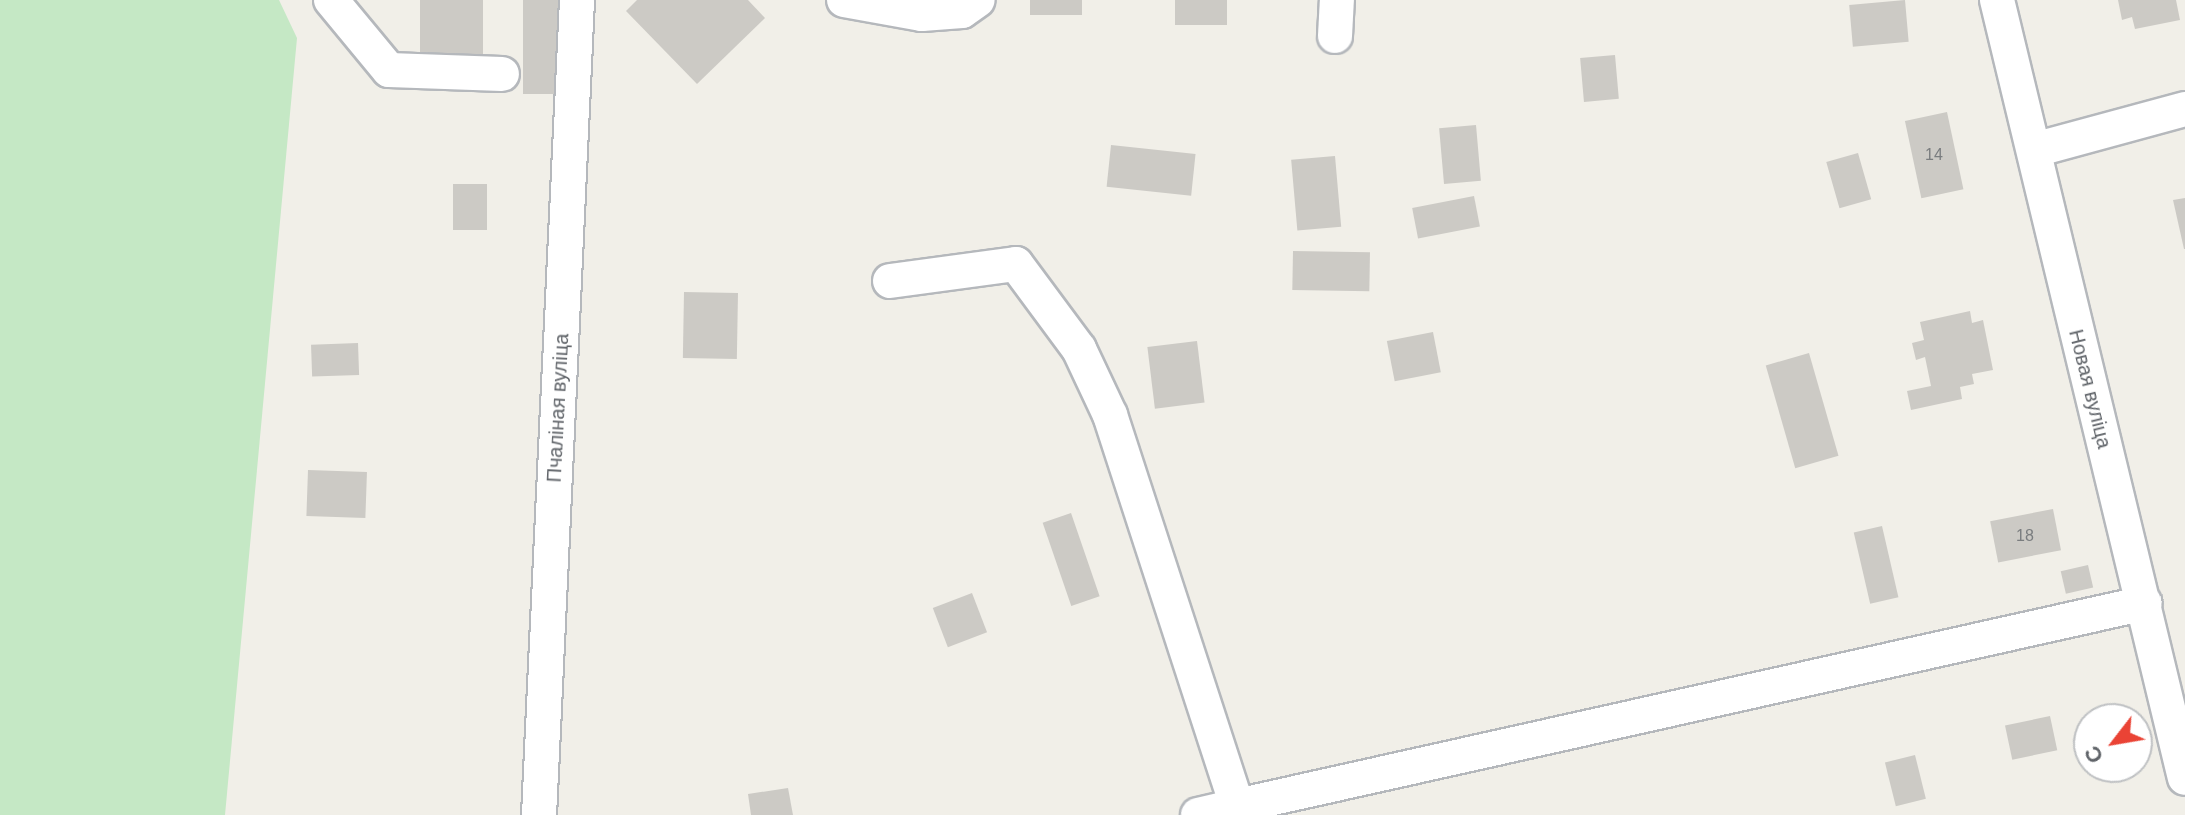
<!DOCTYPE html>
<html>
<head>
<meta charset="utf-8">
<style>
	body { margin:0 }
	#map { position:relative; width:2185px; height:815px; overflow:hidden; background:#f1efe8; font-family:Helvetica,sans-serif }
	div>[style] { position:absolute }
	.green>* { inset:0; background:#c5e8c5 }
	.building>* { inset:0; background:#cccac5; transform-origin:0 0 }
	.roads { filter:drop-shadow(2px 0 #b5b8bc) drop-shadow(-2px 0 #b5b8bc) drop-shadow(0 2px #b5b8bc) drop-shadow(0 -2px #b5b8bc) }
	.minor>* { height:34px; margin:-17px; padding:0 17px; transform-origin:17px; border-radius:17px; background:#fff }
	span { translate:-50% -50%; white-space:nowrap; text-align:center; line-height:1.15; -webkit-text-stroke:8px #fff; paint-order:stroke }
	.number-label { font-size:16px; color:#7a7d7f }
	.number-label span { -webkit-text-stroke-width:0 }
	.street-label { font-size:20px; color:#5f6368 }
	.north { position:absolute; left:2073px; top:703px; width:80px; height:80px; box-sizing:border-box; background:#fff; border:2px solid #bfc1c3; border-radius:50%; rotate:239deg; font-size:22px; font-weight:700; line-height:32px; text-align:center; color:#5f6368 }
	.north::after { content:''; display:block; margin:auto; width:28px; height:36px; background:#ea4335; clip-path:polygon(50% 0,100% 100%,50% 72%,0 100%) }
</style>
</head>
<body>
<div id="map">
	<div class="green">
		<i style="clip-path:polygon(0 0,279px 0,297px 38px,225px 815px,0 815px)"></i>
	</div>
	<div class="building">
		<i style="left:420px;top:0;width:63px;height:55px"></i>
		<i style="left:523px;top:0;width:37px;height:94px"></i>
		<i style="clip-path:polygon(637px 0,748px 0,765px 18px,697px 84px,626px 11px)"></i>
		<i style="left:1030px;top:0;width:52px;height:15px"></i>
		<i style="left:1175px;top:0;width:52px;height:25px"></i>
		<i style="left:1905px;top:0;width:42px;height:56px;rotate:85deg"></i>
		<i style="clip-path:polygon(2118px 0,2176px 0,2180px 20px,2135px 29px,2132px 17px,2122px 20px)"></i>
		<i style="left:1615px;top:55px;width:44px;height:35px;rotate:85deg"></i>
		<i style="left:1947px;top:112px;width:79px;height:43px;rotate:78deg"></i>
		<i style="left:1476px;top:125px;width:56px;height:37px;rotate:85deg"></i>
		<i style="left:1111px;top:145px;width:85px;height:42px;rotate:6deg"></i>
		<i style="left:1858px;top:153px;width:48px;height:33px;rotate:74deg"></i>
		<i style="left:1335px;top:156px;width:71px;height:44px;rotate:85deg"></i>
		<i style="left:453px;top:184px;width:34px;height:46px"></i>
		<i style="left:1474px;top:196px;width:31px;height:63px;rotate:79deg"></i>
		<i style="clip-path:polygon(2185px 198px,2185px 249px,2184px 249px,2173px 200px)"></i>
		<i style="left:1293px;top:251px;width:77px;height:39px;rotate:1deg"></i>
		<i style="left:684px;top:292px;width:54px;height:66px;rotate:1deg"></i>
		<i style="clip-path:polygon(1970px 311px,1972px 323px,1983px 320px,1993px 370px,1972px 374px,1974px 384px,1960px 387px,1962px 399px,1911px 410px,1907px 391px,1931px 386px,1925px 357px,1916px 360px,1912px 343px,1924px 340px,1920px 322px)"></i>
		<i style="left:1433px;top:332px;width:41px;height:47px;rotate:79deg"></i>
		<i style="left:1197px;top:341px;width:62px;height:50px;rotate:83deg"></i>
		<i style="left:358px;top:343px;width:32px;height:47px;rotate:88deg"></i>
		<i style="left:1809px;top:353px;width:107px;height:45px;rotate:74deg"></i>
		<i style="left:308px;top:470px;width:59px;height:46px;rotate:2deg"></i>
		<i style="left:2053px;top:509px;width:42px;height:64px;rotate:79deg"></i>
		<i style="left:1071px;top:513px;width:88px;height:30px;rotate:71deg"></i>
		<i style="left:1882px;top:526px;width:73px;height:29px;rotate:77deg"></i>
		<i style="left:2088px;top:565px;width:23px;height:28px;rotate:77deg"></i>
		<i style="left:972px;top:593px;width:42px;height:42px;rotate:69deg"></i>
		<i style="left:2050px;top:716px;width:35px;height:46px;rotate:78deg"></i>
		<i style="left:1915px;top:755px;width:45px;height:31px;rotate:76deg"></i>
		<i style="clip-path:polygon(788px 788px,793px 815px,751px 815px,748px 794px)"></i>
	</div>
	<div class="roads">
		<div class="minor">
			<i style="left:331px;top:0;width:91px;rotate:50.4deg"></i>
			<i style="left:389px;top:70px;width:113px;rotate:2deg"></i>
			<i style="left:844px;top:0;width:79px;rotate:10.2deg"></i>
			<i style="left:922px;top:14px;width:40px;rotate:-4.3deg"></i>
			<i style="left:962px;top:11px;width:19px;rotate:-35deg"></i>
			<i style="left:1997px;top:0;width:800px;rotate:76.42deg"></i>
			<i style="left:1335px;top:36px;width:36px;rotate:-87deg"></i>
			<i style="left:2034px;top:150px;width:156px;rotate:-15.2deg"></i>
			<i style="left:890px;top:281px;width:127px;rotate:-7.7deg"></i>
			<i style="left:1016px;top:264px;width:106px;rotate:53.5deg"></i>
			<i style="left:1079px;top:349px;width:73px;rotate:64.8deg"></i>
			<i style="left:1110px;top:415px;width:411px;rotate:72deg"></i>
			<i style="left:1237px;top:806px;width:930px;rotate:-12.6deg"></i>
			<i style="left:539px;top:815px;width:816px;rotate:-87.33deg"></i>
			<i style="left:1198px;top:815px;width:40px;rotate:-13deg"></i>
		</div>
	</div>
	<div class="number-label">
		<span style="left:1934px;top:155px">14</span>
		<span style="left:2025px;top:536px">18</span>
	</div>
	<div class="street-label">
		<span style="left:2090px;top:389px;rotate:76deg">Новая вуліца</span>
		<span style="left:558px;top:408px;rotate:-87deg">Пчаліная вуліца</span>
	</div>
	<div class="north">С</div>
</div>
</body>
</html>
